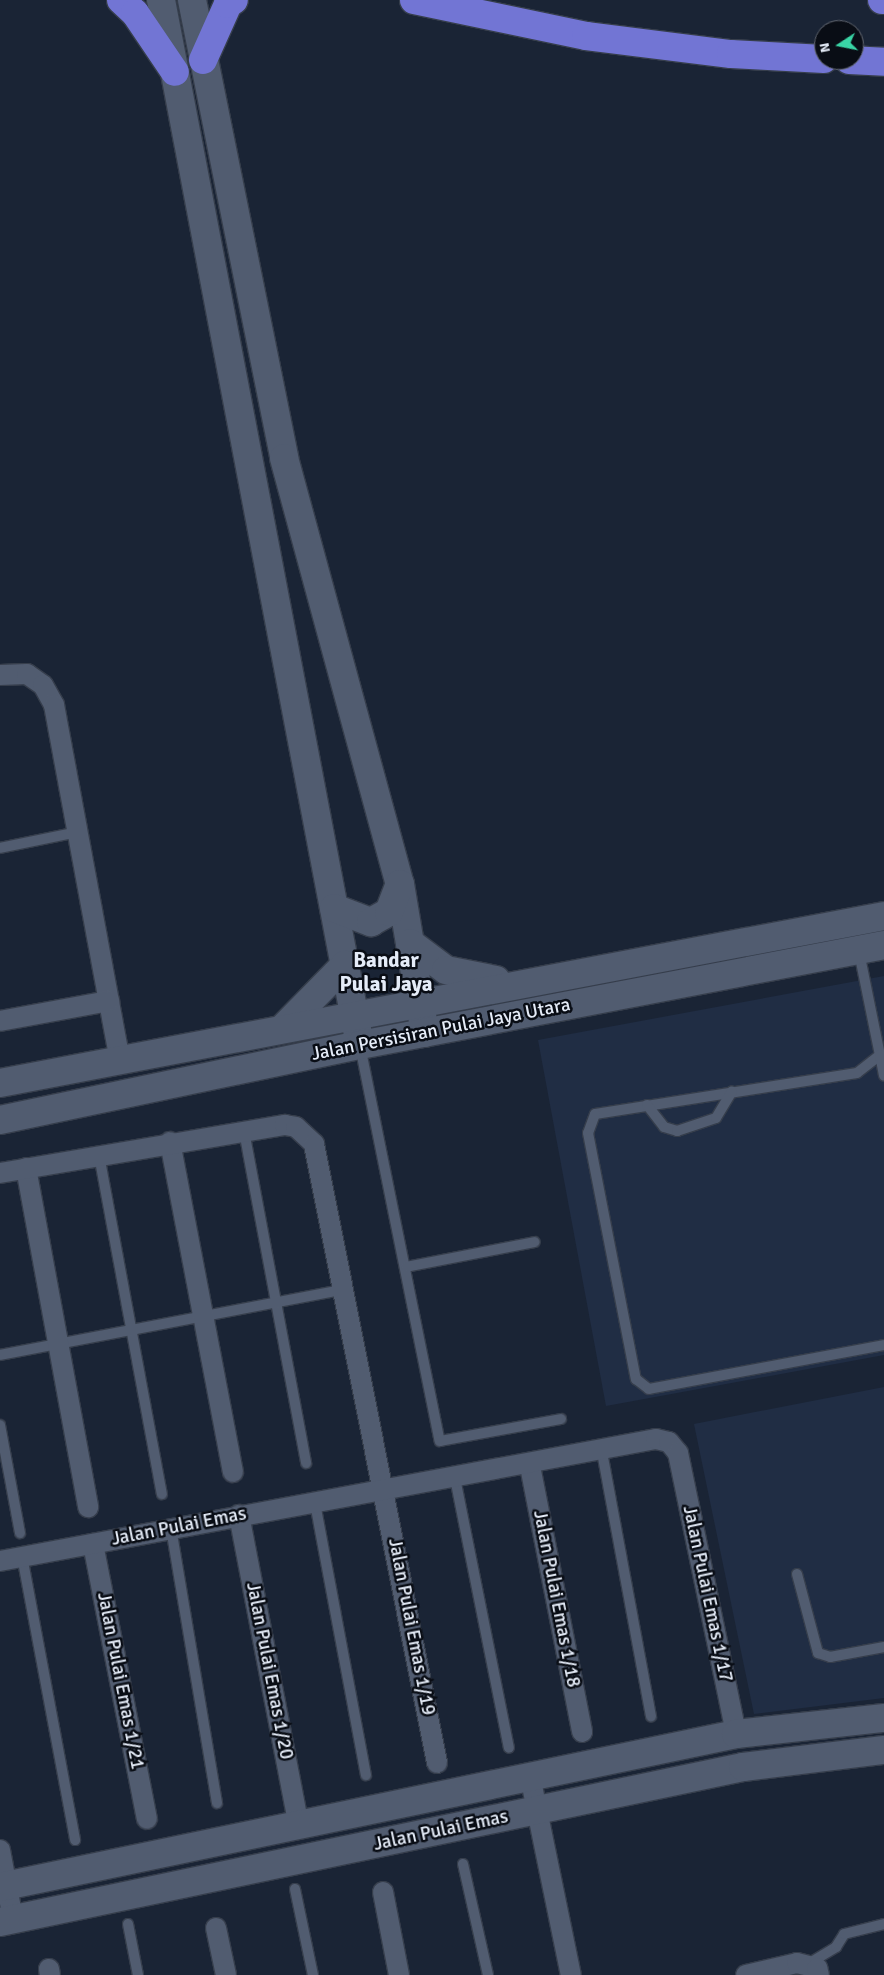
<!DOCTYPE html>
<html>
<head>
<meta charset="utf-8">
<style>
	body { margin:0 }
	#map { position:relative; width:884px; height:1975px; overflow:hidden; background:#1a2435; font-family:Signika,sans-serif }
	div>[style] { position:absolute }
	.built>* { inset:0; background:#202d44 }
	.roads { filter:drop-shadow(1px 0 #363e4c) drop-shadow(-1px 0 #363e4c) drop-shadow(0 1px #363e4c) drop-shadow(0 -1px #363e4c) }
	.lane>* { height:10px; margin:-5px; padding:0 5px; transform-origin:5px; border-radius:5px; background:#515c70 }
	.street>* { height:20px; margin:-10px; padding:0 10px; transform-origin:10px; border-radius:10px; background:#515c70 }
	.secondary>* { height:28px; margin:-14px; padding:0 14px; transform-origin:14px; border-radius:14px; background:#515c70 }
	.highway>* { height:28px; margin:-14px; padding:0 14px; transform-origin:14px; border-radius:14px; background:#7275d4 }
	span { translate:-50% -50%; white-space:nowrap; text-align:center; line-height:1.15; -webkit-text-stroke:5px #090d15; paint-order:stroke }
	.street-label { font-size:19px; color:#e5ecf8 }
	.quarter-label { font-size:21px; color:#e5ecf8; font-weight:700 }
	.north { position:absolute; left:814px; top:20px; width:50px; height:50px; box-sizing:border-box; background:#090d15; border:1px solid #616670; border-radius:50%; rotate:259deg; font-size:14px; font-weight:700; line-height:20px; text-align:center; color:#e5ecf8 }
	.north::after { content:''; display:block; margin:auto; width:18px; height:22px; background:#39d4a5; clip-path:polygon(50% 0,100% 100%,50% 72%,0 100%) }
</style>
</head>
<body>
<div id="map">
	<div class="built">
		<i style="clip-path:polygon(884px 976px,884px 1355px,606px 1406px,538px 1040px)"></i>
		<i style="clip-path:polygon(884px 1387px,884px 1698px,754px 1714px,694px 1424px)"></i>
	</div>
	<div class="roads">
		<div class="lane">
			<i style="left:0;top:848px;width:80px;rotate:-11.6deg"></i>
			<i style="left:859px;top:952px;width:105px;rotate:78.5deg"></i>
			<i style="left:880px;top:1055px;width:29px;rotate:142deg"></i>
			<i style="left:857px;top:1073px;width:265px;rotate:171.1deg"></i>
			<i style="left:595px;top:1114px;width:20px;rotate:110deg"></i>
			<i style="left:588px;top:1133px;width:251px;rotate:79deg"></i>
			<i style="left:636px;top:1379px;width:16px;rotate:38deg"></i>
			<i style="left:649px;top:1389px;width:239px;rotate:-10.6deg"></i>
			<i style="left:360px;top:1046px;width:403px;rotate:78.6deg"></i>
			<i style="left:440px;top:1441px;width:123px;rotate:-10.3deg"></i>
			<i style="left:880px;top:1055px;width:21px;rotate:79deg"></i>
			<i style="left:647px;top:1105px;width:28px;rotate:52deg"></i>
			<i style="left:664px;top:1127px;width:14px;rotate:17deg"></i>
			<i style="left:677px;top:1131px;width:41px;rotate:-18.4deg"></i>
			<i style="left:716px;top:1118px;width:31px;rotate:-59deg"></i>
			<i style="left:244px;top:1131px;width:338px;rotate:79.4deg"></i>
			<i style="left:99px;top:1155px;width:345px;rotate:79.5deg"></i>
			<i style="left:406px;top:1267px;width:131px;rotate:-11deg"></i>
			<i style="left:0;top:1355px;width:351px;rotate:-10.8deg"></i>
			<i style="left:0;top:1425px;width:110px;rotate:79.5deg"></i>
			<i style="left:602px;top:1452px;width:269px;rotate:79.5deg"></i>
			<i style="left:455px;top:1478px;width:275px;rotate:78.7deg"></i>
			<i style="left:315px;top:1503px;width:277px;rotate:79.4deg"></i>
			<i style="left:171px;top:1528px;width:279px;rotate:80.5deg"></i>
			<i style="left:22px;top:1556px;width:289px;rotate:79.4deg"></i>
			<i style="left:797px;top:1574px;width:82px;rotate:75.1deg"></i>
			<i style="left:818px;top:1653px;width:13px;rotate:18deg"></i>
			<i style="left:830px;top:1657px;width:55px;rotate:-10.5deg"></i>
			<i style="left:463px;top:1864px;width:114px;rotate:77.3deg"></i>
			<i style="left:295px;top:1889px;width:88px;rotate:78.2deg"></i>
			<i style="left:128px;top:1924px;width:52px;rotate:78.9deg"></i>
			<i style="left:808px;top:1964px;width:33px;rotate:-31deg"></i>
			<i style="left:836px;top:1947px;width:15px;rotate:-58deg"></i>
			<i style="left:844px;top:1934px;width:41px;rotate:-14deg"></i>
		</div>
		<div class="street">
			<i style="left:0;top:675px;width:27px;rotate:-2deg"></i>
			<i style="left:27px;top:674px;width:19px;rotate:35deg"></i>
			<i style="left:43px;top:685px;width:23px;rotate:61deg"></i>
			<i style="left:54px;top:705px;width:361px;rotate:79.5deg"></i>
			<i style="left:0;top:1021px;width:111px;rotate:-10.4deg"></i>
			<i style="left:170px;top:1142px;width:336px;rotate:79.2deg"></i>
			<i style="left:26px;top:1168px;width:345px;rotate:79.6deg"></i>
			<i style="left:0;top:1173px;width:289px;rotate:-9.6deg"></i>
			<i style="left:285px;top:1125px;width:11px;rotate:10deg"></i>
			<i style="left:296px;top:1127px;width:25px;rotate:43deg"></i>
			<i style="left:314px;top:1144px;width:631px;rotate:78.76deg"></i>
			<i style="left:530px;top:1466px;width:271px;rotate:78.9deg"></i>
			<i style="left:239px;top:1515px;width:317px;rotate:79.1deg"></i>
			<i style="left:93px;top:1544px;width:280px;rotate:78.9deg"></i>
			<i style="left:0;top:1561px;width:667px;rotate:-10.54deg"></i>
			<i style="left:656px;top:1439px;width:13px;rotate:13deg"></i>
			<i style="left:669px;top:1442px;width:14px;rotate:51deg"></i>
			<i style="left:678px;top:1453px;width:287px;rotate:78.3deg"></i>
			<i style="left:530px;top:1776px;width:203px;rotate:78.4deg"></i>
			<i style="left:0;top:1850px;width:70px;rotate:79.3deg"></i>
			<i style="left:383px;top:1892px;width:85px;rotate:79.1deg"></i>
			<i style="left:216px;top:1928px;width:48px;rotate:78deg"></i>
			<i style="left:49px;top:1969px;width:6px;rotate:81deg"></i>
			<i style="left:746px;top:1975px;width:52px;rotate:-13.2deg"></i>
			<i style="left:797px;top:1963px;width:21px;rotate:14deg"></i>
			<i style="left:817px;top:1968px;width:7px;rotate:74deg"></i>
		</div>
		<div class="secondary">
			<i style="left:161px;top:0;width:1064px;rotate:79.22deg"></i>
			<i style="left:192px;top:0;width:467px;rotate:78.6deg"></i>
			<i style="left:284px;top:458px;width:442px;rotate:74.8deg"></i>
			<i style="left:400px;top:884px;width:151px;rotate:80.5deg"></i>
			<i style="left:334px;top:908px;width:40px;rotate:21deg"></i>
			<i style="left:371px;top:922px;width:21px;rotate:-29deg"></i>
			<i style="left:389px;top:912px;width:30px;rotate:-69deg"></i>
			<i style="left:410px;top:943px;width:45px;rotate:36.9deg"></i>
			<i style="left:446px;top:970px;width:51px;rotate:11.3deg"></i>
			<i style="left:285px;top:1026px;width:86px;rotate:-45.5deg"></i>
			<i style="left:0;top:1083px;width:900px;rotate:-10.7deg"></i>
			<i style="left:0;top:1120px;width:368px;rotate:-11.8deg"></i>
			<i style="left:360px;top:1045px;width:533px;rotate:-10.8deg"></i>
			<i style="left:0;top:1887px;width:752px;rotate:-11.74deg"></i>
			<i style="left:736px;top:1734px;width:149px;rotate:-6.2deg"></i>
			<i style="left:0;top:1922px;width:759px;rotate:-11.78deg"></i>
			<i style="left:743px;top:1767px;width:142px;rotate:-6.9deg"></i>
		</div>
		<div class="highway">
			<i style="left:121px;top:0;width:19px;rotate:43deg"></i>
			<i style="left:135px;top:13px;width:71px;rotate:55.9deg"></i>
			<i style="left:414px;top:0;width:176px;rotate:11.8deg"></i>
			<i style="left:586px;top:36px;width:146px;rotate:7.1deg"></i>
			<i style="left:731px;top:54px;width:93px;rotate:3.1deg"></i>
			<i style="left:882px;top:0;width:2px"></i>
			<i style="left:203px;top:60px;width:61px;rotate:-65.9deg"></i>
			<i style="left:228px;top:4px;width:7px;rotate:-34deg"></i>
			<i style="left:849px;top:60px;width:35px;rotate:3deg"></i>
		</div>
	</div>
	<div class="street-label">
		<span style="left:441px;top:1030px;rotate:-11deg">Jalan Persisiran Pulai Jaya Utara</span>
		<span style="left:179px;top:1527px;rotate:-11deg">Jalan Pulai Emas</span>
		<span style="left:707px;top:1594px;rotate:78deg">Jalan Pulai Emas 1/17</span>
		<span style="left:556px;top:1599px;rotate:79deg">Jalan Pulai Emas 1/18</span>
		<span style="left:411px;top:1627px;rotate:79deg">Jalan Pulai Emas 1/19</span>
		<span style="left:269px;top:1671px;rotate:79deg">Jalan Pulai Emas 1/20</span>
		<span style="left:120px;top:1681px;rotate:79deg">Jalan Pulai Emas 1/21</span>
		<span style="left:441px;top:1831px;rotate:-12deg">Jalan Pulai Emas</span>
	</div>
	<div class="quarter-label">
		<span style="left:386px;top:972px">Bandar<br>Pulai Jaya</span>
	</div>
	<div class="north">N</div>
</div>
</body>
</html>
